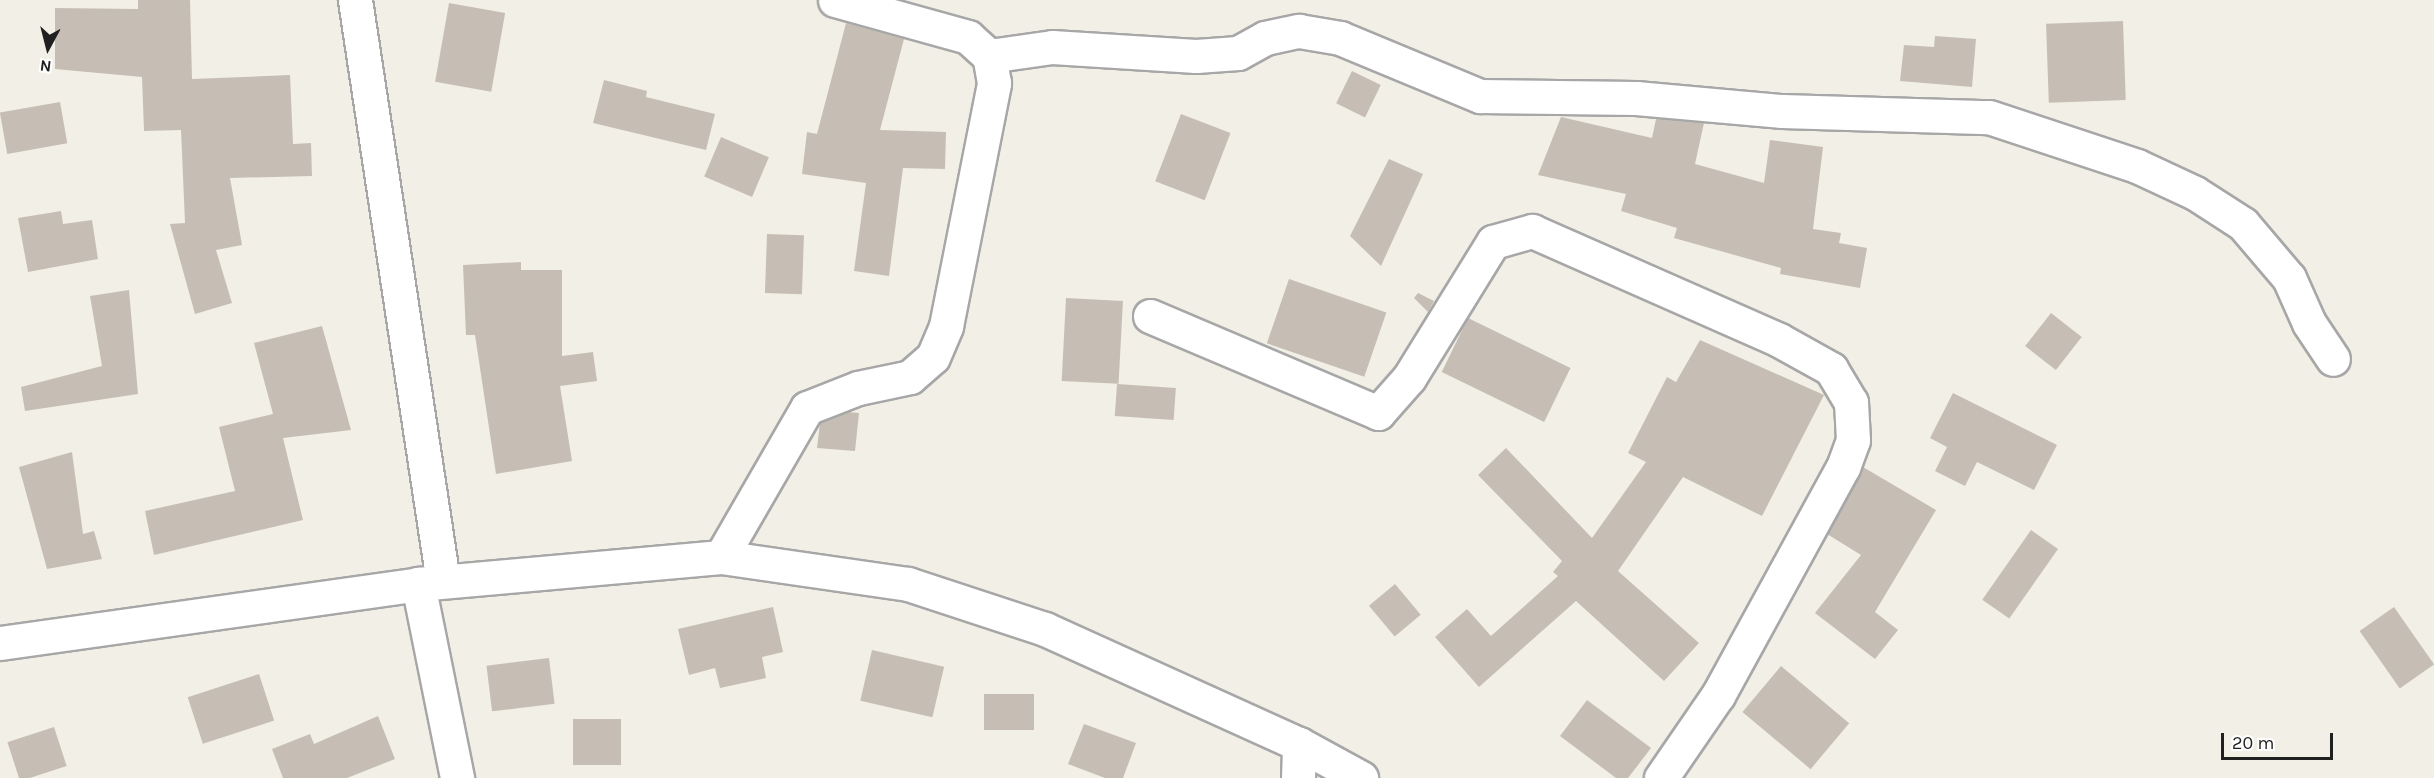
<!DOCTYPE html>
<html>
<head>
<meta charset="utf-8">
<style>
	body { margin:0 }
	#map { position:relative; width:2434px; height:778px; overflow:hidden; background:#f2efe6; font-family:Karla,sans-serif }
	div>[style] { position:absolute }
	.building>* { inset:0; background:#c6beb5; transform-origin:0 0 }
	.roads { filter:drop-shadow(2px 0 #a7a7a7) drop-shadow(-2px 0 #a7a7a7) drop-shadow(0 2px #a7a7a7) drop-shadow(0 -2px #a7a7a7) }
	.minor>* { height:33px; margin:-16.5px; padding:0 16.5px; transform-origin:16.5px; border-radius:16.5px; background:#fff }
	span { translate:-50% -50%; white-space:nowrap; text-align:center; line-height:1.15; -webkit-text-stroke:4.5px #fff; paint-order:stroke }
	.north { position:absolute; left:18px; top:18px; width:60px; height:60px; -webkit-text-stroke:4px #fff; paint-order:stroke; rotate:187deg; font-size:16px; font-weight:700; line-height:24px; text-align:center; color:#202020 }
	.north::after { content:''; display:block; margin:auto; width:21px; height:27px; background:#202020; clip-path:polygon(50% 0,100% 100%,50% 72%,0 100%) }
	.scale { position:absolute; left:2221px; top:733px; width:112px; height:27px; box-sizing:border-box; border:3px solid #202020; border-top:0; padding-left:8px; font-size:18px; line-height:21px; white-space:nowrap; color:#202020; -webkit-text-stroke:4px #fff; paint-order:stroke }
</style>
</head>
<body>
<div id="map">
	<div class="building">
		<i style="clip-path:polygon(138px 0,190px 0,192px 79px,290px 75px,293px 144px,311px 143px,312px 176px,230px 178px,242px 245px,216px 250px,232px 303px,195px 314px,170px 224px,185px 223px,181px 130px,144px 131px,142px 77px,55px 69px,55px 8px,138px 9px)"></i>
		<i style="left:449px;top:3px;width:57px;height:80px;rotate:10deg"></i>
		<i style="left:2123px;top:21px;width:79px;height:77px;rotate:88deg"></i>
		<i style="clip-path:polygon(846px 23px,904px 39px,880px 130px,946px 132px,945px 169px,903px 168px,889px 276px,854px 271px,866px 183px,802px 174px,807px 132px,817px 134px)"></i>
		<i style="clip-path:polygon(1935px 36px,1976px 39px,1972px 87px,1900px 81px,1904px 45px,1934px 47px)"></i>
		<i style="left:1352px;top:71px;width:32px;height:36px;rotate:26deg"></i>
		<i style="clip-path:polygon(604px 80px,647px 91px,646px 97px,715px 114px,706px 150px,593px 123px)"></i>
		<i style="left:60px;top:102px;width:42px;height:61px;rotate:80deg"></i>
		<i style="left:1181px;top:114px;width:53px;height:72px;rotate:21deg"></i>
		<i style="clip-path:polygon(1561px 117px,1652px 138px,1656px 119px,1704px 123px,1695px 164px,1764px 183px,1770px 140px,1823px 147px,1813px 229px,1841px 233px,1839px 243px,1867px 248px,1860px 288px,1780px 274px,1781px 268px,1674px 238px,1677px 228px,1621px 211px,1626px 194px,1538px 175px)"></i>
		<i style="left:721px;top:137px;width:52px;height:43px;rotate:23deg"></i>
		<i style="clip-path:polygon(1389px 159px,1423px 174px,1381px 266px,1350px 236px)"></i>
		<i style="clip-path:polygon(61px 211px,63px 224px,92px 220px,98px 259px,28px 272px,18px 218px)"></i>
		<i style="left:767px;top:234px;width:37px;height:59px;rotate:2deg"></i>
		<i style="clip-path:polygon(521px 262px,521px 270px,562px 270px,562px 356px,593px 352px,597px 381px,560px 386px,572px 461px,496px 474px,475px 335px,466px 335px,463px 265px)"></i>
		<i style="left:1289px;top:279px;width:103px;height:68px;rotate:19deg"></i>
		<i style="clip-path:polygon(129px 290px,138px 394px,25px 411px,21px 387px,102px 366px,90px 296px)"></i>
		<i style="clip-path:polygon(1418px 293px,1434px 301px,1428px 312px,1414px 298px)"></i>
		<i style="left:1066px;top:298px;width:57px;height:83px;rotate:3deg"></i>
		<i style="left:2051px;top:313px;width:39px;height:42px;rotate:38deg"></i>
		<i style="left:1468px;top:318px;width:114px;height:60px;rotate:26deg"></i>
		<i style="clip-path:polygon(322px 326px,351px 430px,283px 438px,303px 520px,154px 555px,145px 511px,235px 491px,219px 427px,273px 414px,254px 343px)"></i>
		<i style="clip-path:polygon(1700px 340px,1824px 395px,1762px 516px,1683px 477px,1618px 571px,1699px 643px,1664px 681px,1576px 601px,1479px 687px,1435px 637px,1467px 609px,1491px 636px,1558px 576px,1553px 572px,1562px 561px,1478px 475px,1506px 448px,1592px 538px,1646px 462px,1628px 453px,1667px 377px,1676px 382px)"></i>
		<i style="left:1117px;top:384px;width:59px;height:32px;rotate:4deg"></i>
		<i style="clip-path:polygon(1953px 393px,2057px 445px,2034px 490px,1977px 462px,1965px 486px,1935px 471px,1947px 447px,1930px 438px)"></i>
		<i style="clip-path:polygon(848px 412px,859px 413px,855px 451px,817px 448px,820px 423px)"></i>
		<i style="clip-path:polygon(72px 452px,83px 534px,94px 531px,102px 559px,47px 569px,19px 467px)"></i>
		<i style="clip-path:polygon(1863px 467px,1936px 510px,1875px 612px,1898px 630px,1875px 659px,1815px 613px,1861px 555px,1827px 534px)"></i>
		<i style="left:2031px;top:530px;width:33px;height:85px;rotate:35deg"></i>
		<i style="left:1395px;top:584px;width:40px;height:34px;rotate:50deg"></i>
		<i style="clip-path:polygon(773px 607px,783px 652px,762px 657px,766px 678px,720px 688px,715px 668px,689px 675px,678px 629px)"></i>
		<i style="left:2394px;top:607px;width:70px;height:42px;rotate:55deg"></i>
		<i style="left:872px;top:650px;width:74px;height:52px;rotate:13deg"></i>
		<i style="left:549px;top:658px;width:46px;height:63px;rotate:83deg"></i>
		<i style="left:1781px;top:666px;width:89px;height:60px;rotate:40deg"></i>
		<i style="left:259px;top:674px;width:49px;height:75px;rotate:72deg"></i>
		<i style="left:984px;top:694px;width:50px;height:36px"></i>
		<i style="clip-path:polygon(1587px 700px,1651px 748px,1628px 778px,1616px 778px,1560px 736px)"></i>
		<i style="clip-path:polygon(378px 716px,395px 759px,347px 778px,283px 778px,272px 749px,310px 734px,314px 744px)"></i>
		<i style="left:621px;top:719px;width:46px;height:48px;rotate:90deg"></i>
		<i style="clip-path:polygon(1084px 724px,1136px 743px,1123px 778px,1105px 778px,1068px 764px)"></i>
		<i style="left:54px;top:727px;width:41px;height:49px;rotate:72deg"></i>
	</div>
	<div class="roads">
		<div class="minor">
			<i style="left:355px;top:0;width:588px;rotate:81.39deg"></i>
			<i style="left:989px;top:56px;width:64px;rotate:-8.1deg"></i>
			<i style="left:1052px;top:47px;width:144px;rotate:3.6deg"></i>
			<i style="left:1196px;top:56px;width:42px;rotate:-4.1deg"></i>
			<i style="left:1238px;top:53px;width:31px;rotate:-29deg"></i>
			<i style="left:1265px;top:38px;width:35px;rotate:-12deg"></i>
			<i style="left:1299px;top:31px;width:42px;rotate:9.7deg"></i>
			<i style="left:1340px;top:38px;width:152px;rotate:22.5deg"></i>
			<i style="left:1480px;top:96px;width:156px;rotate:0.7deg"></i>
			<i style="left:1636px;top:98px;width:147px;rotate:5.1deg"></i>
			<i style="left:1782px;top:111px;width:207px;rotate:1.7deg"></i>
			<i style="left:1989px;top:117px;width:156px;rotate:18.3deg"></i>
			<i style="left:2137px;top:166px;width:64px;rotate:25deg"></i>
			<i style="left:2195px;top:193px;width:57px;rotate:32.9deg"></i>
			<i style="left:2243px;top:224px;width:71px;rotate:49.6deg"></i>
			<i style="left:2289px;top:278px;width:49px;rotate:66deg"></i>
			<i style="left:2309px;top:323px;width:43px;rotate:56.3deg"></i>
			<i style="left:1150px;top:316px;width:248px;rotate:23deg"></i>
			<i style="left:1378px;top:413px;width:47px;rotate:-48.5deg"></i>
			<i style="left:1409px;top:378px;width:160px;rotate:-58.3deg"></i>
			<i style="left:1493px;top:242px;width:41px;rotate:-15.8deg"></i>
			<i style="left:1532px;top:231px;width:270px;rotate:23.8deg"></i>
			<i style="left:1779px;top:340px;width:60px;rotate:29.1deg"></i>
			<i style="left:1831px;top:369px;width:39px;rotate:59deg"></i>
			<i style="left:1851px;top:402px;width:38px;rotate:87deg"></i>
			<i style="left:1853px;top:440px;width:29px;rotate:110deg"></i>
			<i style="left:1843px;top:467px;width:260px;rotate:118.7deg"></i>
			<i style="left:1718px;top:695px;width:101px;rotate:124.5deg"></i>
			<i style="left:721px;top:557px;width:172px;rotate:-60deg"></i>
			<i style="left:807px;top:408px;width:55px;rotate:-21.4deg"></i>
			<i style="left:858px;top:388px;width:53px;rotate:-11.9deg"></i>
			<i style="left:910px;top:377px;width:30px;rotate:-41deg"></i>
			<i style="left:933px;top:357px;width:34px;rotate:-67deg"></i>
			<i style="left:946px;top:326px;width:248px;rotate:-78.8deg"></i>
			<i style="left:994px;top:83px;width:27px;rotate:-100deg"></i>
			<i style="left:989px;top:56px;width:28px;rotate:-138deg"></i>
			<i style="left:968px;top:37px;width:138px;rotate:-164.5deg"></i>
			<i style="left:418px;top:584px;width:198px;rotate:78.6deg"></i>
			<i style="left:0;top:643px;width:422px;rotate:-8deg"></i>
			<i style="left:418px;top:584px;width:304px;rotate:-5.1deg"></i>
			<i style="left:721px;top:557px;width:189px;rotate:8.2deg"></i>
			<i style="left:908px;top:584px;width:144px;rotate:18.2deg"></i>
			<i style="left:1045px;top:629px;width:279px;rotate:24.4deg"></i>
			<i style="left:1299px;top:744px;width:71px;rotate:28.7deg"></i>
			<i style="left:1298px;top:778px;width:34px;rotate:-88deg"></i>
		</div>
	</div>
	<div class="north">N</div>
	<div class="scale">20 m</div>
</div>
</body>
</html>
